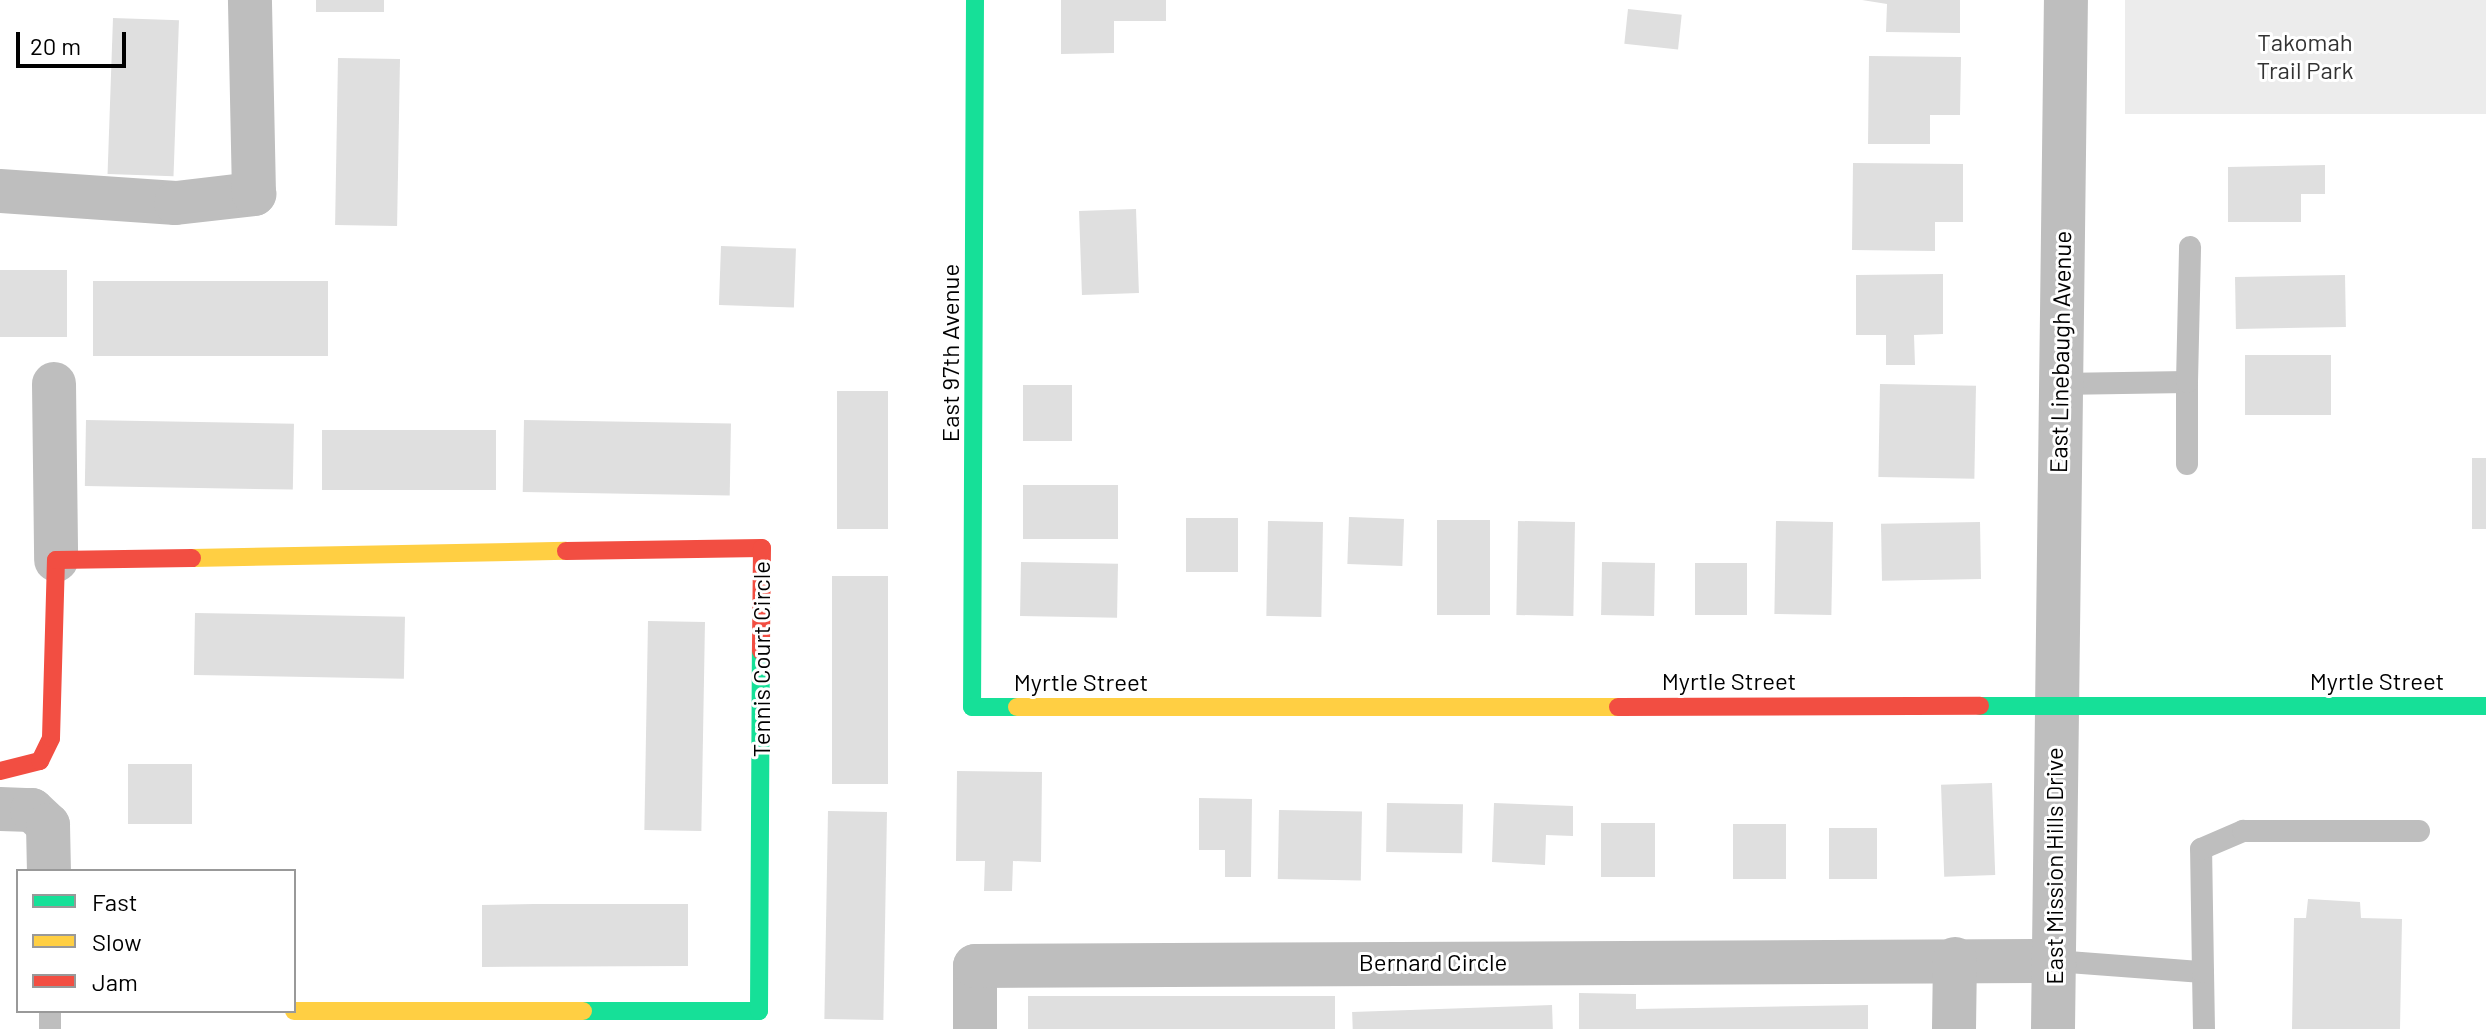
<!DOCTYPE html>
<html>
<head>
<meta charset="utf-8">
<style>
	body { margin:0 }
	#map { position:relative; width:2486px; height:1029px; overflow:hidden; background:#fff; font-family:Barlow,sans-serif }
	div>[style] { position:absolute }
	.green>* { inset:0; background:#ececec; transform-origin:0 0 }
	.building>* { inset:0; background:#dfdfdf; transform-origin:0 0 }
	.lane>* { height:22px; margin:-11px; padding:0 11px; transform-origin:11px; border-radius:11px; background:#bebebe }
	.street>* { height:44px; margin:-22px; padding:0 22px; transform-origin:22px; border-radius:22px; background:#bebebe }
	.fast>* { height:18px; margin:-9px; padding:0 9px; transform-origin:9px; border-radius:9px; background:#16e098 }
	.slow>* { height:18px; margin:-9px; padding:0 9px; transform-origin:9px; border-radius:9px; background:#ffcf43 }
	.jam>* { height:18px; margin:-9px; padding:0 9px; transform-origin:9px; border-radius:9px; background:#f24e42 }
	span { translate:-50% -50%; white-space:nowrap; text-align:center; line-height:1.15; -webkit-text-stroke:6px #fff; paint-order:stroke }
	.park-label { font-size:24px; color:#333 }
	.street-label { font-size:24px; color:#000 }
	.legend { position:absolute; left:16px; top:869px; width:280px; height:144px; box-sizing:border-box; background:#fff; border:2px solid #999; margin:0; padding:10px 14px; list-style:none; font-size:24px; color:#000 }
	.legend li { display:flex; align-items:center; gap:16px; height:40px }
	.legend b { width:40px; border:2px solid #999 }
	.scale { position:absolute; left:16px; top:32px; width:110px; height:36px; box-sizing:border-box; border:4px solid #000; border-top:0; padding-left:10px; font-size:24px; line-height:28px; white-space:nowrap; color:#000; -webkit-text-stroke:6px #fff; paint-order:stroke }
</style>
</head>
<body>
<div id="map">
	<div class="green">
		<i style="left:2125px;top:0;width:361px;height:114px"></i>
	</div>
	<div class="building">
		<i style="left:316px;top:0;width:68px;height:12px"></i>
		<i style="clip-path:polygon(1061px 0,1166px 0,1166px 21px,1114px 21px,1114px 53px,1061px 54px)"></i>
		<i style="clip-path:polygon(1862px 0,1960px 0,1960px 33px,1886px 32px,1887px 4px)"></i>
		<i style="left:1628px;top:9px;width:54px;height:35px;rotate:6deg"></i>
		<i style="left:113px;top:18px;width:66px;height:156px;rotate:2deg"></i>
		<i style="clip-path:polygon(1869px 56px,1961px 57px,1960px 115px,1930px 115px,1930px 144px,1868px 144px)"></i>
		<i style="left:338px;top:58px;width:62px;height:167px;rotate:1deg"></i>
		<i style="clip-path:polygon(1853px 163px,1963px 164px,1963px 222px,1935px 222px,1935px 251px,1852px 250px)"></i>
		<i style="clip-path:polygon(2325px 165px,2325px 194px,2301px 194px,2301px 222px,2228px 222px,2228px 167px)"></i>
		<i style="left:1136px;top:209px;width:84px;height:57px;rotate:88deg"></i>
		<i style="left:721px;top:246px;width:75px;height:59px;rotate:2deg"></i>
		<i style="left:0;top:270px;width:67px;height:67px"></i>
		<i style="clip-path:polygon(1943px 274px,1943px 334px,1914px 335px,1915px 365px,1886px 365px,1886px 335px,1856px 335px,1856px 275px)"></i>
		<i style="left:2345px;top:275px;width:52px;height:110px;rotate:89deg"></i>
		<i style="left:93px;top:281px;width:235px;height:75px"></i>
		<i style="left:2331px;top:355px;width:60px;height:86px;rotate:90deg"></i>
		<i style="left:1880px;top:384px;width:96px;height:93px;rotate:1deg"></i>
		<i style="left:1023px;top:385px;width:49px;height:56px"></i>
		<i style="left:837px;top:391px;width:51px;height:138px"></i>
		<i style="left:86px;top:420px;width:208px;height:66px;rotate:1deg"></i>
		<i style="left:524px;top:420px;width:207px;height:72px;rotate:1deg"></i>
		<i style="left:322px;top:430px;width:174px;height:60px"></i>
		<i style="left:2472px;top:458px;width:14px;height:71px"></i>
		<i style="left:1023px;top:485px;width:95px;height:54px"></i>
		<i style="left:1349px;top:517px;width:55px;height:47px;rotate:2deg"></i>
		<i style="left:1186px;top:518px;width:52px;height:54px"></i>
		<i style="left:1437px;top:520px;width:53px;height:95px"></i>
		<i style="left:1268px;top:521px;width:55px;height:95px;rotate:1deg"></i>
		<i style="left:1518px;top:521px;width:57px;height:94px;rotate:1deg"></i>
		<i style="left:1776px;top:521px;width:57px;height:93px;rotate:1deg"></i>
		<i style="left:1980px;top:522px;width:57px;height:99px;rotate:89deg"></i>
		<i style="left:1021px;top:562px;width:97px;height:54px;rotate:1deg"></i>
		<i style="left:1602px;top:562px;width:53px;height:53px;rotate:1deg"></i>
		<i style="left:1695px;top:563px;width:52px;height:52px"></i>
		<i style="left:832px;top:576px;width:56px;height:208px"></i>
		<i style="left:195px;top:613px;width:210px;height:62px;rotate:1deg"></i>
		<i style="left:648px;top:621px;width:57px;height:209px;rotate:1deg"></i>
		<i style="left:128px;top:764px;width:64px;height:60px"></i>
		<i style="clip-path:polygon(957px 771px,1042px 772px,1041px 862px,1013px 861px,1012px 891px,984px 891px,985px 861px,956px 861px)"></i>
		<i style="left:1992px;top:783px;width:92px;height:51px;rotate:88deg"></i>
		<i style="clip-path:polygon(1199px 798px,1252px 799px,1251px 877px,1225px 877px,1225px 850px,1199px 850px)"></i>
		<i style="left:1387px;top:803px;width:76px;height:49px;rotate:1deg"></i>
		<i style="clip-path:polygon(1494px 803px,1573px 806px,1573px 836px,1546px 835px,1545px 865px,1492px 862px)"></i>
		<i style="left:1279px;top:810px;width:83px;height:69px;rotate:1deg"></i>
		<i style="left:828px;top:811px;width:59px;height:208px;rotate:1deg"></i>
		<i style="left:1601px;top:823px;width:54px;height:54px"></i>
		<i style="left:1733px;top:824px;width:53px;height:55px"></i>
		<i style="left:1829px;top:828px;width:48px;height:51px"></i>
		<i style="clip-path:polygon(2308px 899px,2360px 902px,2361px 918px,2402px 919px,2400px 1029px,2292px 1029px,2294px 918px,2306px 918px)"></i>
		<i style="clip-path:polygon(534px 904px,688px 904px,688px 966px,482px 967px,482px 905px)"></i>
		<i style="clip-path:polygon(1579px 993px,1636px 994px,1636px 1009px,1868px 1005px,1868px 1029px,1579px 1029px)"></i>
		<i style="left:1028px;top:996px;width:307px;height:33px"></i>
		<i style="left:1552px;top:1005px;width:24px;height:200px;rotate:88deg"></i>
	</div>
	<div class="lane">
		<i style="left:2187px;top:382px;width:82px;rotate:90deg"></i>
		<i style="left:2059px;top:384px;width:128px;rotate:-0.9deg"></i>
		<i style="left:2187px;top:382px;width:135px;rotate:-88.7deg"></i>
		<i style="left:2055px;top:961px;width:148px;rotate:4.3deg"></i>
		<i style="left:2203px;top:972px;width:57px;rotate:89deg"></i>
		<i style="left:2203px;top:972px;width:123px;rotate:-90.9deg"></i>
		<i style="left:2201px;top:849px;width:46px;rotate:-23.2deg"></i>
		<i style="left:2243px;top:831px;width:176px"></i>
		<i style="left:50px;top:1011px;width:18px;rotate:90deg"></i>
	</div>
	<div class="street">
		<i style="left:0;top:191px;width:176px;rotate:3.9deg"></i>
		<i style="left:176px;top:203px;width:79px;rotate:-6.6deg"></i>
		<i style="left:254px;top:194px;width:194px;rotate:-91.2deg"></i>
		<i style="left:54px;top:384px;width:176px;rotate:89.3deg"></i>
		<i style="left:0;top:809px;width:32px;rotate:2deg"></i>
		<i style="left:32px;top:810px;width:22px;rotate:43deg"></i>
		<i style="left:48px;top:825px;width:46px;rotate:88.8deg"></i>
		<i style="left:975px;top:1029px;width:63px;rotate:-90deg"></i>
		<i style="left:975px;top:966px;width:1080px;rotate:-0.27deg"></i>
		<i style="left:1954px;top:1029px;width:70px;rotate:-89.2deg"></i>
		<i style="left:2053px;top:1029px;width:1029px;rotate:-89.28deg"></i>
	</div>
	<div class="fast">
		<i style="left:975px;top:0;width:707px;rotate:90.24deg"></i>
		<i style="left:972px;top:707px;width:45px"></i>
		<i style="left:1980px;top:706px;width:506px"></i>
		<i style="left:583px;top:1011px;width:176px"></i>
		<i style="left:759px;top:1011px;width:360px;rotate:-89.7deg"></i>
	</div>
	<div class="slow">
		<i style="left:192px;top:558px;width:374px;rotate:-1.1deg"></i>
		<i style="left:1017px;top:707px;width:601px"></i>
		<i style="left:294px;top:1011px;width:289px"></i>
	</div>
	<div class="jam">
		<i style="left:566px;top:551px;width:196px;rotate:-0.9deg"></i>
		<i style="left:762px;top:548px;width:103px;rotate:90.6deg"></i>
		<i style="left:1618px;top:707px;width:362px;rotate:-0.2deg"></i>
		<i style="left:0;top:771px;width:41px;rotate:-14deg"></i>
		<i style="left:40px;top:761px;width:25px;rotate:-64deg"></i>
		<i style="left:51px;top:738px;width:178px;rotate:-88.4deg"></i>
		<i style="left:56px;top:560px;width:136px;rotate:-0.8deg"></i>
	</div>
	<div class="park-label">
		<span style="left:2305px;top:56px">Takomah<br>Trail Park</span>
	</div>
	<div class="street-label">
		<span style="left:2060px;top:352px;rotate:-89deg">East Linebaugh Avenue</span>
		<span style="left:950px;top:353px;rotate:-90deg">East 97th Avenue</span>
		<span style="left:761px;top:659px;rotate:-90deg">Tennis Court Circle</span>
		<span style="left:1729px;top:681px">Myrtle Street</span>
		<span style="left:2377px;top:681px">Myrtle Street</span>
		<span style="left:1081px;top:682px">Myrtle Street</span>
		<span style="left:2054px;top:866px;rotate:-90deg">East Mission Hills Drive</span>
		<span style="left:1433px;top:962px">Bernard Circle</span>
	</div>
	<ul class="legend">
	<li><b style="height:10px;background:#16e098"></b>Fast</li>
	<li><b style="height:10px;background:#ffcf43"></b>Slow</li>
	<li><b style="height:10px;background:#f24e42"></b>Jam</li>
	</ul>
	<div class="scale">20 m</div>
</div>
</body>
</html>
